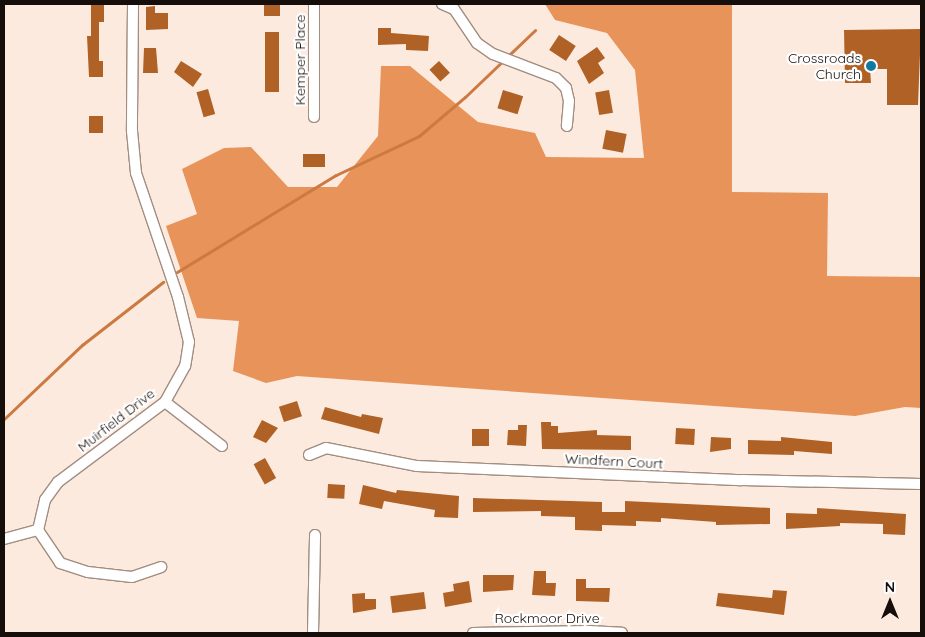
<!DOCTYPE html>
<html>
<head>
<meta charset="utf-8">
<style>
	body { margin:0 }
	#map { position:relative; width:925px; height:637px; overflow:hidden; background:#fceade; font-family:Quicksand,sans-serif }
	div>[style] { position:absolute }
	.forest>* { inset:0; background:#e7935a }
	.stream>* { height:3px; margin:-1.5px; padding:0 1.5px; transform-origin:1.5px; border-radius:1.5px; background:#cc7a41 }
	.building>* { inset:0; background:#b06125; transform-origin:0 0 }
	.roads { filter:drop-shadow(1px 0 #a28d80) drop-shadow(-1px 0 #a28d80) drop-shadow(0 1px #a28d80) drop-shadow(0 -1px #a28d80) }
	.minor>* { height:10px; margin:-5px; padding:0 5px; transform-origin:5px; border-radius:5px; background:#fff }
	.dots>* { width:14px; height:14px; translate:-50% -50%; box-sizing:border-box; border:2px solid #fff; border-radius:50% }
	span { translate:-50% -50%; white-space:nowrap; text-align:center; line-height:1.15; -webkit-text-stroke:4.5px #fff; paint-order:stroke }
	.poi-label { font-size:14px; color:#160e0a }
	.right { translate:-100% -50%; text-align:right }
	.street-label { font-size:14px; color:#160e0a }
	.frame { position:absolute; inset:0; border:5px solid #160e0a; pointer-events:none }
	.north { position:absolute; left:865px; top:577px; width:50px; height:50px; -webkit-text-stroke:4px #fff; paint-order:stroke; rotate:0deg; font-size:14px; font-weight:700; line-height:20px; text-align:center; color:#160e0a }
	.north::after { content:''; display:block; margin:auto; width:18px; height:22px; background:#160e0a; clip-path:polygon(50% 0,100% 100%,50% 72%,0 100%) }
</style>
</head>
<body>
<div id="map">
	<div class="forest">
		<i style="clip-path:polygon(545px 4px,732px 4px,732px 192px,828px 193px,827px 276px,921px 277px,921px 408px,905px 407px,855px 416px,297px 376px,266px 383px,233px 371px,239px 321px,197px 318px,166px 226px,197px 214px,182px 169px,224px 148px,251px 147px,288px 187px,337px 187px,378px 136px,381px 66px,410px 66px,478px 122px,535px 133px,546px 157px,644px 158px,635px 70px,607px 33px,555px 20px)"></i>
	</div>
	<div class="stream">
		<i style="left:177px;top:272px;width:186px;rotate:-31.4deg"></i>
		<i style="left:336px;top:175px;width:92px;rotate:-25.2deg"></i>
		<i style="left:419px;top:136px;width:60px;rotate:-40.3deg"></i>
		<i style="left:465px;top:97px;width:97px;rotate:-43.7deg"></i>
		<i style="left:4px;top:419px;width:108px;rotate:-43.5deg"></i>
		<i style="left:82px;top:345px;width:103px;rotate:-37.9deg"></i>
	</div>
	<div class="building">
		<i style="left:264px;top:4px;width:16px;height:12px"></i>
		<i style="clip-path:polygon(91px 5px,104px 5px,104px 22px,99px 22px,99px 61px,103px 61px,103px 77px,89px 77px,87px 36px,91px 36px)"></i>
		<i style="clip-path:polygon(155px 6px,155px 13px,168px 13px,168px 29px,146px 30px,146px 7px)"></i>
		<i style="clip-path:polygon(378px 28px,391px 28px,391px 33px,429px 36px,428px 51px,406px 50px,406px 44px,378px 45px)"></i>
		<i style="clip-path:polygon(921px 29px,918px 105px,887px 105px,887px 69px,870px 69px,871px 83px,845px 83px,844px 30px)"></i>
		<i style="left:265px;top:32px;width:14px;height:60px"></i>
		<i style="left:559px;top:35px;width:20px;height:18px;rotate:33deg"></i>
		<i style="clip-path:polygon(597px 47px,605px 58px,598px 63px,604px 73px,589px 84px,577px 61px)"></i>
		<i style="clip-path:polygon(144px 48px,156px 48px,158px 73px,143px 73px)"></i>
		<i style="clip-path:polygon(181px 61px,202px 74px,193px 87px,174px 72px)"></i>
		<i style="left:439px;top:61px;width:16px;height:13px;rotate:47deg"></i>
		<i style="left:208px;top:89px;width:26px;height:12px;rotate:74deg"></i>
		<i style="left:503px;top:90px;width:21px;height:19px;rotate:17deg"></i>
		<i style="left:609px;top:90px;width:23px;height:14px;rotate:80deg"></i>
		<i style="left:89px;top:116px;width:14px;height:17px"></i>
		<i style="left:606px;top:130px;width:21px;height:19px;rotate:11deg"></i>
		<i style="left:303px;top:154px;width:22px;height:13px"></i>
		<i style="left:297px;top:401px;width:16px;height:19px;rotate:72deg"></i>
		<i style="clip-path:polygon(325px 407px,361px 417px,362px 414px,383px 418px,379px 434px,321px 419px)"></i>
		<i style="clip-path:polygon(262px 420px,278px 428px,266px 443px,253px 437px)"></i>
		<i style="clip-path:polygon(541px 422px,551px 422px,551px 426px,558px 426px,558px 433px,597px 430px,597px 435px,631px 436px,631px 450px,542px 449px)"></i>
		<i style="clip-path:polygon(518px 425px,527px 425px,526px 446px,507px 445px,508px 430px,518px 430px)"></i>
		<i style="left:676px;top:428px;width:19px;height:16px;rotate:3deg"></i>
		<i style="left:472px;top:429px;width:17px;height:17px"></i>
		<i style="clip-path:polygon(711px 437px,731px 438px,731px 449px,710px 452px)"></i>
		<i style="clip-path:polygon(781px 437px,832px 442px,832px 454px,794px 451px,794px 455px,748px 454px,748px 440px,781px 441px)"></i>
		<i style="left:265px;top:458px;width:23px;height:13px;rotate:61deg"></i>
		<i style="left:328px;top:484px;width:17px;height:14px;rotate:3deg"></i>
		<i style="clip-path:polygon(363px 485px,396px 493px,397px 490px,459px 496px,458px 518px,434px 517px,435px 510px,384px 501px,382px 509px,359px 504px)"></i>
		<i style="clip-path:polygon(473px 498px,602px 502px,602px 512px,625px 512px,625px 501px,770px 508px,770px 524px,716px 525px,716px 522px,661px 518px,661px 522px,636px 521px,636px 526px,602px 525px,602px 531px,575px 530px,575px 517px,541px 516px,541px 511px,473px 512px)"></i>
		<i style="clip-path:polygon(817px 508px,906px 514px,905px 535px,883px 534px,883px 524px,840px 523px,840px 526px,786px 529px,786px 513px,817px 514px)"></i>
		<i style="clip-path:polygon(534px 571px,546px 571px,546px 583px,556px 583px,555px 596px,532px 595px)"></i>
		<i style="clip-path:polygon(483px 575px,514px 575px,513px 590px,483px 592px)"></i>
		<i style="clip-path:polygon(576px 579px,586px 579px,586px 588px,610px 588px,609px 602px,576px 601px)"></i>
		<i style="clip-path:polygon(469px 581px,472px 602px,445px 607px,443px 593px,454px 591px,453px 584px)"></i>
		<i style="clip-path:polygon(773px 590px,787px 591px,784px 615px,716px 606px,718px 593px,772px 598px)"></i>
		<i style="left:424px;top:592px;width:17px;height:34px;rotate:83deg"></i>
		<i style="clip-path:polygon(365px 593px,365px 599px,376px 599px,376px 609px,353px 613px,352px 594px)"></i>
	</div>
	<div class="roads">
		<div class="minor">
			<i style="left:133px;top:4px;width:127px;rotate:90.5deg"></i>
			<i style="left:132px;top:131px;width:42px;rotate:84.6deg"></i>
			<i style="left:136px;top:173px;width:131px;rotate:71.3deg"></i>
			<i style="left:178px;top:297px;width:46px;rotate:76.3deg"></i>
			<i style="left:189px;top:342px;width:24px;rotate:99deg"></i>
			<i style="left:185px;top:366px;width:41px;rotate:119.1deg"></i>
			<i style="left:165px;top:402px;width:134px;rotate:143.2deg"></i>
			<i style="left:58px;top:482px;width:22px;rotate:126deg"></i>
			<i style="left:45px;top:500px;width:31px;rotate:103deg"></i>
			<i style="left:38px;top:530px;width:40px;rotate:56deg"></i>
			<i style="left:60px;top:563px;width:29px;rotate:18deg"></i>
			<i style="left:88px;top:572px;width:44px;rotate:6.5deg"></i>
			<i style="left:132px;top:577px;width:31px;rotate:-19deg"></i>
			<i style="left:442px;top:4px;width:13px;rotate:23deg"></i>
			<i style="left:454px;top:9px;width:41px;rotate:55.9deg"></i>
			<i style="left:477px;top:43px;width:19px;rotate:35deg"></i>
			<i style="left:493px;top:54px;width:67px;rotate:20.9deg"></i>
			<i style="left:556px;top:78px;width:14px;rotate:45deg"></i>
			<i style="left:566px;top:88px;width:13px;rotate:77deg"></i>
			<i style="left:569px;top:101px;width:25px;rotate:95deg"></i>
			<i style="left:314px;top:117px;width:113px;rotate:-90deg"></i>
			<i style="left:165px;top:402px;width:72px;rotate:37.7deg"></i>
			<i style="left:309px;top:455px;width:18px;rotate:-22deg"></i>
			<i style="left:326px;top:448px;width:93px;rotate:11.2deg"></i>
			<i style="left:417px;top:466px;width:325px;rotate:2.5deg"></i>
			<i style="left:742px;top:480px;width:179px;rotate:1.3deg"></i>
			<i style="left:4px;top:539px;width:35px;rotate:-15deg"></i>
			<i style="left:313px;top:633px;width:98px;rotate:-88.8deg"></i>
			<i style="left:473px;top:633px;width:116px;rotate:-1deg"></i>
			<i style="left:589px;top:631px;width:33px;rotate:3deg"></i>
		</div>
	</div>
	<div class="dots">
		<i style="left:871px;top:66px;background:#1378a4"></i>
	</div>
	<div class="poi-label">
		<span class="right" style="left:861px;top:66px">Crossroads<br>Church</span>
	</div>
	<div class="street-label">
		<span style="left:300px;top:60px;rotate:-90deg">Kemper Place</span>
		<span style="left:116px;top:420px;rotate:-38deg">Muirfield Drive</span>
		<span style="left:614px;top:461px;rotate:3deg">Windfern Court</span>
		<span style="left:547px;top:618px">Rockmoor Drive</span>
	</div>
	<div class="frame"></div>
	<div class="north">N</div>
</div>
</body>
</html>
